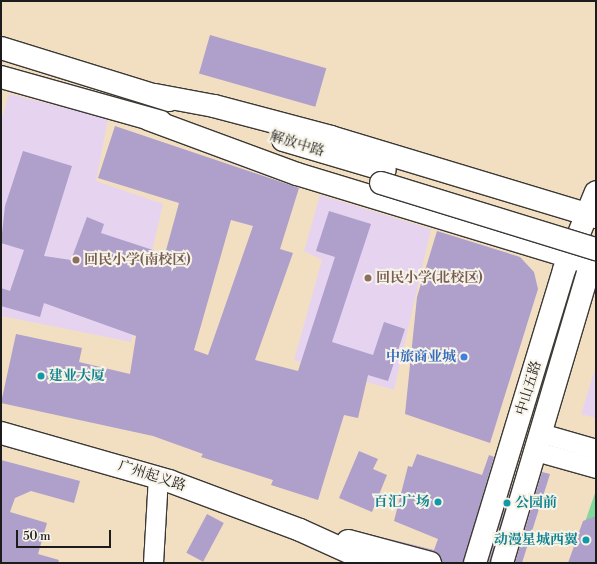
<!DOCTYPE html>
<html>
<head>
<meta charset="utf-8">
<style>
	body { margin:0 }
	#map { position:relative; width:597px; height:564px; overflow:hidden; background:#f2dfc1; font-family:"Libre Bodoni","Noto Serif SC",serif }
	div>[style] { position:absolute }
	.built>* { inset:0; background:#e6d3f0 }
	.green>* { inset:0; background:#80d89c }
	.building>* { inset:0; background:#ae9fcb; transform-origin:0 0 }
	.roads { filter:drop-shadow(1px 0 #3c3935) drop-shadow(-1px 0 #3c3935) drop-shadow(0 1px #3c3935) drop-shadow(0 -1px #3c3935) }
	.minor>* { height:19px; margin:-9.5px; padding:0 9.5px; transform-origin:9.5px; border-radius:9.5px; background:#fff }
	.major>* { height:22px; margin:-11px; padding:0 11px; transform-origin:11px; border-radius:11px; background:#fff }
	.bridges { filter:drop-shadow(1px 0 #3c3935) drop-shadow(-1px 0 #3c3935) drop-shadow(0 1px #3c3935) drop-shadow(0 -1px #3c3935) }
	.major-bridge>* { height:22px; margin:-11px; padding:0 11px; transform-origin:11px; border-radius:11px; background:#fff }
	.dots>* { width:11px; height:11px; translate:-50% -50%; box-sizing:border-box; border:2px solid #f7f3e8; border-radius:50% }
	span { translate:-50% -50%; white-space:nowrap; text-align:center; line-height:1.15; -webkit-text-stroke:4px #f7f3e8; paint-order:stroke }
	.street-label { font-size:14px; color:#1c1c1c }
	.education-label { font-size:14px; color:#785e54; font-weight:700 }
	.left { translate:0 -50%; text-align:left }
	.shop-label { font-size:14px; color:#366cbe; font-weight:700 }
	.right { translate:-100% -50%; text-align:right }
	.culture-label { font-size:14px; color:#0d838f; font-weight:700 }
	.frame { position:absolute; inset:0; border:2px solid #1c1c1c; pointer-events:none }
	.scale { position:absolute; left:16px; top:530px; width:95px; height:18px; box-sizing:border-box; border:2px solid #1c1c1c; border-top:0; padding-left:5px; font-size:12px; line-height:14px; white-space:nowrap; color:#1c1c1c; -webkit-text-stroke:3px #f7f3e8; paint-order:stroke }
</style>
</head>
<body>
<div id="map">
	<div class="built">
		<i style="clip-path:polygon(9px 94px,108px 118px,96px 181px,163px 204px,131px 342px,1px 316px,1px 121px)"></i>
		<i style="clip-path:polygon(320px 195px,431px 229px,394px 390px,294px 360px,322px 260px,304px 251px)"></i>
		<i style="clip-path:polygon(596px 366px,596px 418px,581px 414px)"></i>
	</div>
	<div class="green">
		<i style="clip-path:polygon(596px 490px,596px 563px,571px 563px)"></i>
	</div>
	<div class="building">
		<i style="left:210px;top:35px;width:121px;height:40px;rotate:16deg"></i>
		<i style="clip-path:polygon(evenodd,115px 126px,299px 188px,280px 249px,293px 253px,255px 360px,298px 371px,335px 257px,316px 251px,329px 211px,371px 224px,332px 342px,373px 355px,384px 322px,405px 329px,388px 381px,368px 375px,358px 418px,344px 415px,318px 500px,271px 485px,273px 480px,201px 457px,203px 454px,153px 436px,1px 403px,16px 334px,82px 348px,79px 362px,130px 374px,136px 336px,44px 303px,40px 317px,1px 306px,1px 288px,10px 291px,24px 250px,1px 243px,5px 206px,23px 151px,72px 166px,44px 256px,71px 260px,87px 217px,104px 224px,101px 233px,165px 254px,179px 203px,98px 178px,115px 126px,231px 220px,253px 226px,208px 355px,194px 350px,231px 220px)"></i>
		<i style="clip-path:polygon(437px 231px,520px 257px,534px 272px,538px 289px,490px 443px,405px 414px,417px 297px)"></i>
		<i style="clip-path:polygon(359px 451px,378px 459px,373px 469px,387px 475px,372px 512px,339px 498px)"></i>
		<i style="clip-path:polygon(417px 454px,482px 475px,489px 455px,494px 457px,463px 563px,442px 563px,433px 551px,357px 531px,434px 550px,438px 539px,394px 521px,408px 466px,412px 467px)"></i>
		<i style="clip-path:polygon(1px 460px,80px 481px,74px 503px,31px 491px,15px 498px,10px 512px,47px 523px,38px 554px,59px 560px,58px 563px,1px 563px)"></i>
		<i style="clip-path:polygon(518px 464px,490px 563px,488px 563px)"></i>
		<i style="clip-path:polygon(542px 472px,550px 474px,522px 563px,515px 563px)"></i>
		<i style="left:207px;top:514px;width:19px;height:44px;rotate:28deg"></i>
		<i style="clip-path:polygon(596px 516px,596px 563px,568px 563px,583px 521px)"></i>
	</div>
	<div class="roads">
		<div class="minor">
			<i style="left:541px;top:433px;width:57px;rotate:16.2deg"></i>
			<i style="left:536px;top:451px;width:62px;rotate:15.8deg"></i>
			<i style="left:153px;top:563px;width:86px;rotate:-86.7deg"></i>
		</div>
		<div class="major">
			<i style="left:1px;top:48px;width:176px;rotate:17.2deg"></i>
			<i style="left:1px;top:77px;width:166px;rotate:15.7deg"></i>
			<i style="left:155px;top:95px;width:60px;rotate:10.6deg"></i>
			<i style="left:214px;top:106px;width:121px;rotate:14.8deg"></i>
			<i style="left:331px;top:137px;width:277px;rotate:16.8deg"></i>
			<i style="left:148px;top:119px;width:159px;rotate:20.3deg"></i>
			<i style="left:297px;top:174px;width:313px;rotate:16.9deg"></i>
			<i style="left:283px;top:140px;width:106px;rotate:16.4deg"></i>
			<i style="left:1px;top:433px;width:175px;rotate:15.9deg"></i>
			<i style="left:169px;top:481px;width:140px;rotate:20.5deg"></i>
			<i style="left:300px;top:530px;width:80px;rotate:24.3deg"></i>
			<i style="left:348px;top:541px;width:85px;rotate:15deg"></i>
			<i style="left:475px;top:563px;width:306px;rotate:-73.1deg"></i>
			<i style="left:564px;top:270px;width:84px;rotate:-67.7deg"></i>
			<i style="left:502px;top:563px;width:327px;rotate:-73.5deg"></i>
		</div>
	</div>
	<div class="bridges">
		<div class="major-bridge">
			<i style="left:381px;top:183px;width:225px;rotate:17.1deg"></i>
		</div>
	</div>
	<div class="dots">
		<i style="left:76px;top:260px;background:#8d6e63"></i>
		<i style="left:368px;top:278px;background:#8d6e63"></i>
		<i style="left:464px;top:357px;background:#3f7fe0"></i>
		<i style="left:41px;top:376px;background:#0f9aa8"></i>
		<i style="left:438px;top:502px;background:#0f9aa8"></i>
		<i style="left:507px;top:503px;background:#0f9aa8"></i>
		<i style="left:586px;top:540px;background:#0f9aa8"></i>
	</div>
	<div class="street-label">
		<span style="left:297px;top:144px;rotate:17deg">解放中路</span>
		<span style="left:529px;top:388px;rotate:-73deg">中山五路</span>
		<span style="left:152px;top:476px;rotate:18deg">广州起义路</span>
	</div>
	<div class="education-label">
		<span class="left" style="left:84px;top:260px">回民小学(南校区)</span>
		<span class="left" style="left:376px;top:278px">回民小学(北校区)</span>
	</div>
	<div class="shop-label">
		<span class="right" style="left:456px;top:357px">中旅商业城</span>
	</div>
	<div class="culture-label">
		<span class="left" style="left:49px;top:376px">建业大厦</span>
		<span class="right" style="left:430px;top:502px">百汇广场</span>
		<span class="left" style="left:515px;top:503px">公园前</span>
		<span class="right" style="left:578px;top:540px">动漫星城西翼</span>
	</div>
	<div class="frame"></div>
	<div class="scale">50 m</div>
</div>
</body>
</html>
